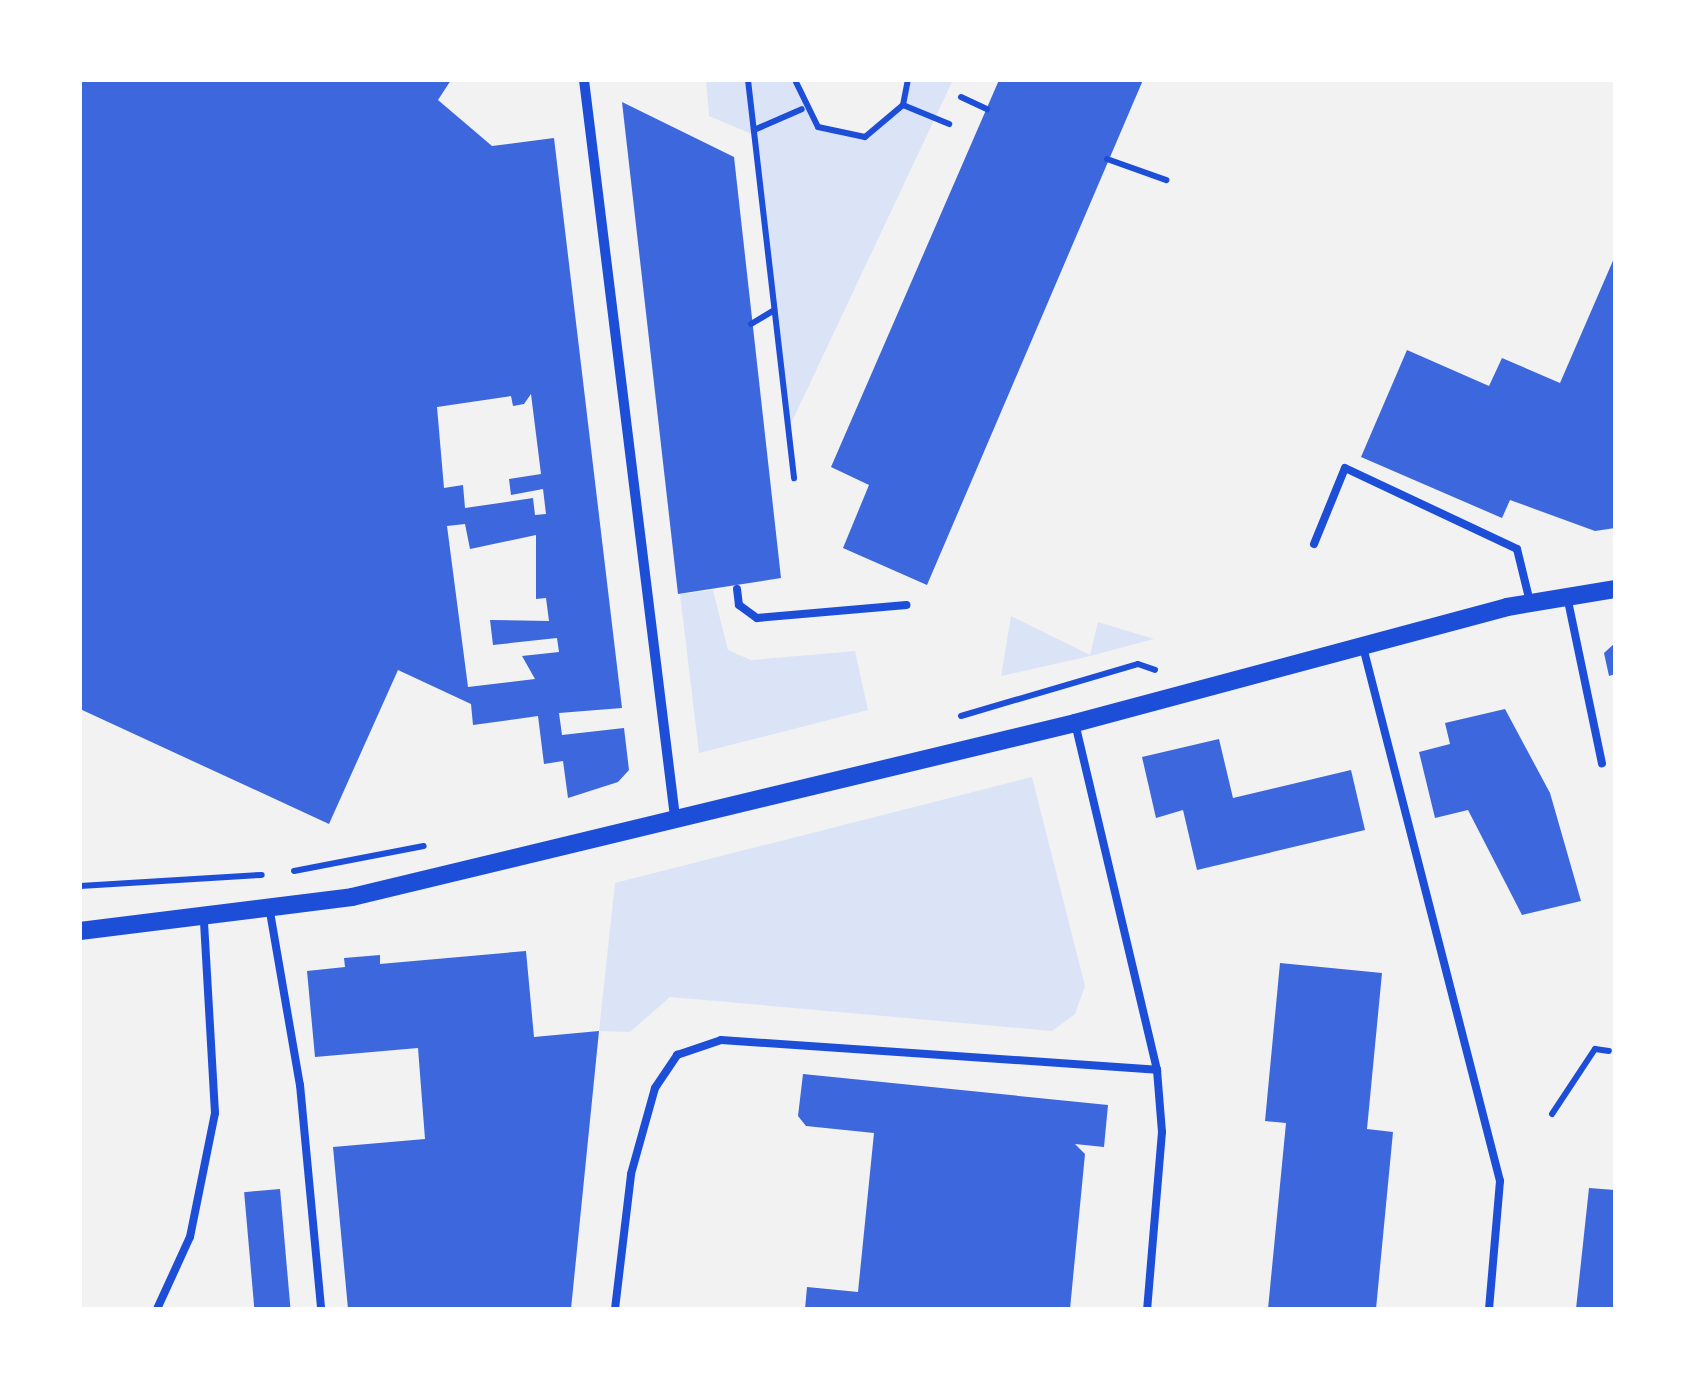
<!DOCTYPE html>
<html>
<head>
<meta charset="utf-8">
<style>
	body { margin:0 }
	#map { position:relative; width:1695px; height:1389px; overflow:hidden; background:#f2f2f2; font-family:"Fira Sans Condensed",sans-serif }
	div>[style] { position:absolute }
	.green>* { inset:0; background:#dbe4f7 }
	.building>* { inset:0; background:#3d67dc; transform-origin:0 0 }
	.path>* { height:6px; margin:-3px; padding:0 3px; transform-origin:3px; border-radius:3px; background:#1d4ed8 }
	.service>* { height:8px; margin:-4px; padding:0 4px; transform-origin:4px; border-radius:4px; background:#1d4ed8 }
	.minor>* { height:10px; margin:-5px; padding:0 5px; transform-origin:5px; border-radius:5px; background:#1d4ed8 }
	.tertiary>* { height:18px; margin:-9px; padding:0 9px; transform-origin:9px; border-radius:9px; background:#1d4ed8 }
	span { translate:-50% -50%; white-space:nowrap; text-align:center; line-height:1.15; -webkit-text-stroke:8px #fff; paint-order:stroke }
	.frame { position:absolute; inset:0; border:82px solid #fff; pointer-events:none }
</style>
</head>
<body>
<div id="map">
	<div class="green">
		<i style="clip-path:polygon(706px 80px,795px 80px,818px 127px,865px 137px,903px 106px,908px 80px,953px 80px,788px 430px,754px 135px,709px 116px)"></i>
		<i style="clip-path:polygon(713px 590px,728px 650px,751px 660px,855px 651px,868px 710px,699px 753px,680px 594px)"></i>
		<i style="clip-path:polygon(1011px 616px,1090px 655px,1098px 622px,1154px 639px,1090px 656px,1001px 676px)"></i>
		<i style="clip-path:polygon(1032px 777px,1085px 986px,1075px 1014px,1052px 1031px,670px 997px,630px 1032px,599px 1031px,615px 883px)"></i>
	</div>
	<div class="building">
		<i style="clip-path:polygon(evenodd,80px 80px,451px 80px,438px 100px,492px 146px,554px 138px,622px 708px,559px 713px,562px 735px,624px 728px,629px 770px,618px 782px,568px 798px,563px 761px,544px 764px,538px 716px,473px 725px,471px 704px,398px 670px,329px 824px,80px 709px,80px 80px,531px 394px,541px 474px,509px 479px,511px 495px,543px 489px,546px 514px,535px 515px,533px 498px,465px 508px,463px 485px,444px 488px,437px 407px,511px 396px,513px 406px,524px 404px,531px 394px,80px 80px,465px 524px,470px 549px,536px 535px,536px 599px,546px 598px,549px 621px,490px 620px,493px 645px,557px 638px,559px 652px,522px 656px,535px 679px,468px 687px,447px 526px,465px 524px)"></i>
		<i style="clip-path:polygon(999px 80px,1143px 80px,927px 585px,843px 548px,869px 485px,831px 467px)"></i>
		<i style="clip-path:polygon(622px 102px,734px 157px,781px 578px,678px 594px)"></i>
		<i style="clip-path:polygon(1615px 256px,1615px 528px,1595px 531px,1510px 500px,1502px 518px,1361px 457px,1407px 350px,1489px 386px,1502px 358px,1560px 383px)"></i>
		<i style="clip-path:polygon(1615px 643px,1615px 674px,1609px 676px,1604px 653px)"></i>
		<i style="clip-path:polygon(1505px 709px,1550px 793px,1581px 901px,1522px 915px,1468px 810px,1435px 818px,1419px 752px,1450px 744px,1445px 723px)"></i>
		<i style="clip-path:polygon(1219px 739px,1233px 798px,1351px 770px,1365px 830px,1197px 870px,1183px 810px,1156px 818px,1142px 757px)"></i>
		<i style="clip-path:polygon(526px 951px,534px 1037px,599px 1031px,571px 1309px,348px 1309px,333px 1147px,425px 1139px,418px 1048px,315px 1057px,307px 971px,345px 967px,344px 958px,380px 955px,380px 964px)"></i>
		<i style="clip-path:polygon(1280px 963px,1382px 973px,1367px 1129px,1393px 1132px,1376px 1309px,1268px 1309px,1286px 1123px,1265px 1121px)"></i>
		<i style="clip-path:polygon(803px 1074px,1108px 1105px,1104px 1147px,1075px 1144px,1085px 1154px,1070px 1309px,805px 1309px,807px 1287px,858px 1292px,874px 1133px,806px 1126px,798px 1116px)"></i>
		<i style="clip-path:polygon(1589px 1188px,1615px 1190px,1615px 1309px,1576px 1309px)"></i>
		<i style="left:280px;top:1189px;width:121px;height:36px;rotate:85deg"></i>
	</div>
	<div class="path">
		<i style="left:748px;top:80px;width:401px;rotate:83.4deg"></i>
		<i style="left:795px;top:80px;width:52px;rotate:63.9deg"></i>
		<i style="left:818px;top:127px;width:48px;rotate:12deg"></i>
		<i style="left:865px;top:137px;width:50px;rotate:-40.1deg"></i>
		<i style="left:903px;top:105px;width:25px;rotate:-79deg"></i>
		<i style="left:961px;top:97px;width:29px;rotate:25deg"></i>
		<i style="left:903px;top:105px;width:50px;rotate:22.4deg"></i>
		<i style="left:754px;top:130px;width:52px;rotate:-23.6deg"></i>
		<i style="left:1107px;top:159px;width:63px;rotate:19.6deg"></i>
		<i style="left:751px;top:324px;width:27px;rotate:-31deg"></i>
		<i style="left:961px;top:716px;width:184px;rotate:-16.4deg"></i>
		<i style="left:1138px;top:664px;width:18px;rotate:19deg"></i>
		<i style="left:294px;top:871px;width:132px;rotate:-10.9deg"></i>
		<i style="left:80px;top:886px;width:182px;rotate:-3.5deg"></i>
		<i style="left:1552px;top:1114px;width:78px;rotate:-56.5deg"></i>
		<i style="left:1595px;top:1049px;width:14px;rotate:8deg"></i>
	</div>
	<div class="service">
		<i style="left:1314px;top:544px;width:82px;rotate:-67.8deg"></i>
		<i style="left:1345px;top:468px;width:190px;rotate:25.2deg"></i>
		<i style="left:1517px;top:549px;width:55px;rotate:76.2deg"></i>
		<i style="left:737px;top:589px;width:16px;rotate:83deg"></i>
		<i style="left:739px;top:605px;width:22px;rotate:36deg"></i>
		<i style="left:757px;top:618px;width:150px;rotate:-5deg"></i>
		<i style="left:1567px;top:596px;width:171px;rotate:78.2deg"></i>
		<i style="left:1363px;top:647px;width:551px;rotate:75.61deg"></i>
		<i style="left:1500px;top:1181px;width:128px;rotate:94.9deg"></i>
		<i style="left:1075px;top:723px;width:357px;rotate:76.7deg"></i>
		<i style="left:1157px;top:1070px;width:62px;rotate:85.4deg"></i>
		<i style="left:1162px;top:1132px;width:178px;rotate:94.8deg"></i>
		<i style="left:270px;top:912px;width:176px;rotate:80.2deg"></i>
		<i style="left:300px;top:1085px;width:225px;rotate:84.6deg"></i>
		<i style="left:157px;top:1309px;width:79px;rotate:-65.4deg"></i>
		<i style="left:190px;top:1237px;width:126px;rotate:-78.6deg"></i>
		<i style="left:215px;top:1113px;width:191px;rotate:-93.3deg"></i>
		<i style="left:615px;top:1309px;width:136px;rotate:-83.2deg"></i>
		<i style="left:631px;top:1174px;width:89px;rotate:-74.4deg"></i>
		<i style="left:655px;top:1088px;width:40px;rotate:-56deg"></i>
		<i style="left:677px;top:1055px;width:46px;rotate:-18.8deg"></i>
		<i style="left:721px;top:1040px;width:437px;rotate:3.9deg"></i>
	</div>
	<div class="minor">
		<i style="left:584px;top:80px;width:743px;rotate:82.96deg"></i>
	</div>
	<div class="tertiary">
		<i style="left:80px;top:931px;width:274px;rotate:-7.1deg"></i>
		<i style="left:352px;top:897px;width:744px;rotate:-13.53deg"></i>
		<i style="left:1075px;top:723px;width:447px;rotate:-15deg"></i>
		<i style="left:1507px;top:607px;width:109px;rotate:-9.5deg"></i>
	</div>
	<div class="frame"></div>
</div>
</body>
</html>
